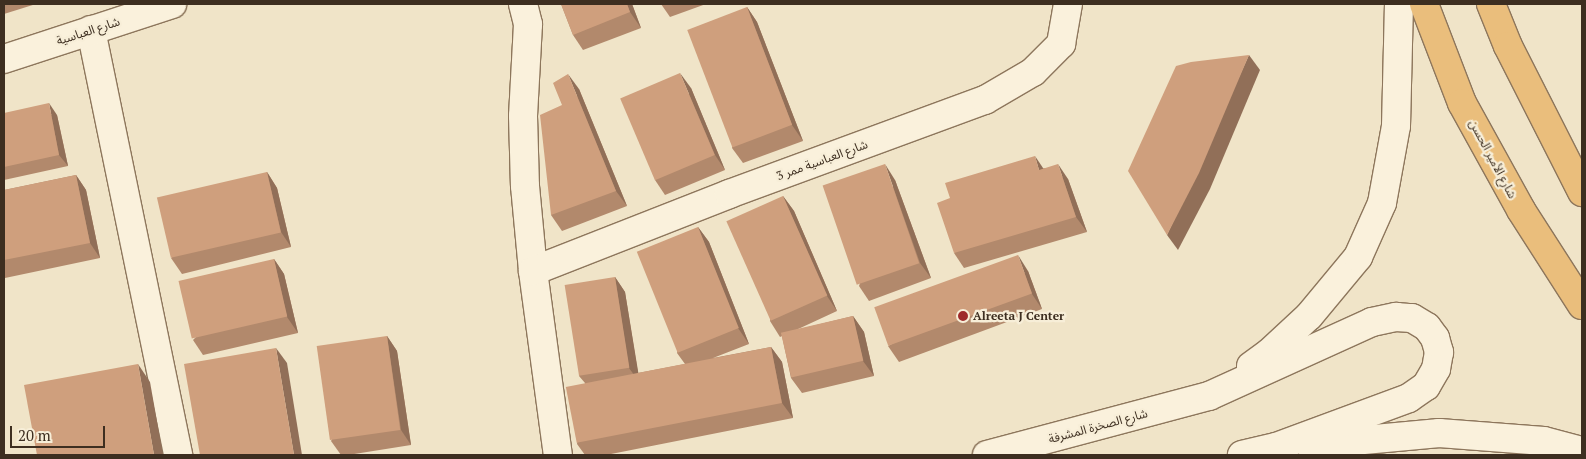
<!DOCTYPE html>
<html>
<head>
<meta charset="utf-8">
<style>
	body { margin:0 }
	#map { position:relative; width:1586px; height:459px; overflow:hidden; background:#f0e4c8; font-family:"PT Serif","Noto Sans Arabic",serif }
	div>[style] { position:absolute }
	.roads { filter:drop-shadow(1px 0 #8d765c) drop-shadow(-1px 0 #8d765c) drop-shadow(0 1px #8d765c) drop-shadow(0 -1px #8d765c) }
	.minor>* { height:28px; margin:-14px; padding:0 14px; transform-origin:14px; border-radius:14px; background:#faf1dc }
	.secondary>* { height:28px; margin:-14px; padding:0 14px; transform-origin:14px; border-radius:14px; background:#faf1dc }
	.trunk>* { height:28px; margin:-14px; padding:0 14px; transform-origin:14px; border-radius:14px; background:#eabe7c }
	.wall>* { inset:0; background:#b2896c }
	.shaded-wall>* { inset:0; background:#916f58 }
	.building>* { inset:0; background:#cf9f7d; transform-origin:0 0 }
	.dots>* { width:14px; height:14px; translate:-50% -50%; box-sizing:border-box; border:2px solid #f7eed8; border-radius:50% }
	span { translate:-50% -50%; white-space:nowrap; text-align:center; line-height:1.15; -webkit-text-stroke:4.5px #f7eed8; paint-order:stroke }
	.street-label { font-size:12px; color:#3d2e20 }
	.poi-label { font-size:12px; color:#3d2e20; font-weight:700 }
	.left { translate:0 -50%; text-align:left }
	.frame { position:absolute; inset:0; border:5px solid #3d2e20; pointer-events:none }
	.scale { position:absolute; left:10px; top:426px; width:95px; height:22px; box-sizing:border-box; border:2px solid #3d2e20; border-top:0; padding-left:6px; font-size:15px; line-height:18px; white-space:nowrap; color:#3d2e20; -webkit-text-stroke:4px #f7eed8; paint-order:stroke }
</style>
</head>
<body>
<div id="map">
	<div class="roads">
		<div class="minor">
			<i style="left:523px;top:4px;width:21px;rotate:76deg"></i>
			<i style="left:528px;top:24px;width:92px;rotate:93.1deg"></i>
			<i style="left:523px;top:116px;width:70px;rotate:88.4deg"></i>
			<i style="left:525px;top:186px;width:85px;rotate:84.6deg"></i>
			<i style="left:533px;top:271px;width:186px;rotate:82.3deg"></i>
			<i style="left:91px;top:30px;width:434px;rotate:78.4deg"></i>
			<i style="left:4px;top:59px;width:177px;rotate:-18.1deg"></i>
			<i style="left:533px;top:271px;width:211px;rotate:-21.4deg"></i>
			<i style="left:729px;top:194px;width:273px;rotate:-20.2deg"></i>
			<i style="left:985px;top:100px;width:56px;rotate:-30.3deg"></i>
			<i style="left:1033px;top:72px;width:40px;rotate:-45deg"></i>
			<i style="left:1061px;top:44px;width:41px;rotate:-80.1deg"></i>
		</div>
		<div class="secondary">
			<i style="left:1251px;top:366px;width:22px;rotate:-36deg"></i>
			<i style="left:1269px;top:353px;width:54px;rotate:-42.8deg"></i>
			<i style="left:1309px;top:316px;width:77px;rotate:-50.3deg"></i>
			<i style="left:1358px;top:257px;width:59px;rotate:-66deg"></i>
			<i style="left:1382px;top:203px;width:78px;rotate:-79.7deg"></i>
			<i style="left:1396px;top:126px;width:122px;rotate:-88.6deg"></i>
			<i style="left:1310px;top:445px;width:130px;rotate:-5.3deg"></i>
			<i style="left:1439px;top:433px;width:105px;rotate:4.4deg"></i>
			<i style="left:1544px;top:441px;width:39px;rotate:15deg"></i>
			<i style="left:987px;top:455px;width:230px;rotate:-14.9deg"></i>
			<i style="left:1209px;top:396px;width:179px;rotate:-24.4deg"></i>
			<i style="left:1372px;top:322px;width:25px;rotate:-12deg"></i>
			<i style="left:1396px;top:317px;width:16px;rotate:4deg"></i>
			<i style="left:1412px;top:318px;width:17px;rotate:31deg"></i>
			<i style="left:1427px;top:327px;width:14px;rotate:54deg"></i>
			<i style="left:1435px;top:338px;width:15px;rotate:74deg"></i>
			<i style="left:1439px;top:352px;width:17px;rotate:100deg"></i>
			<i style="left:1436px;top:369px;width:20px;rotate:120deg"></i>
			<i style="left:1426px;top:386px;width:21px;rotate:145deg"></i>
			<i style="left:1409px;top:398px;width:142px;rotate:159.8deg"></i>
			<i style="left:1276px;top:447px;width:35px;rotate:167deg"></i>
		</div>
		<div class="trunk">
			<i style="left:1424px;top:4px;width:106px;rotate:69deg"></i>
			<i style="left:1462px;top:103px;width:122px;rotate:61.1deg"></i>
			<i style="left:1521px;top:210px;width:113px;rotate:57.3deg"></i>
			<i style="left:1491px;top:4px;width:45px;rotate:68deg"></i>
			<i style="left:1508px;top:46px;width:164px;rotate:63.1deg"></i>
		</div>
	</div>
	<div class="wall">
		<i style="clip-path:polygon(4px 4px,36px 4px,4px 14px)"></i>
		<i style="clip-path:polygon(561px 4px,632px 4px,641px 28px,583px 50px,573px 35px)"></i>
		<i style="clip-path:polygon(661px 4px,706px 4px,670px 17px)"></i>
		<i style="clip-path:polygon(747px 7px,757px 22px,803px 141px,743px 163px,732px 148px)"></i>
		<i style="clip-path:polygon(691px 88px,725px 170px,665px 195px,655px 180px)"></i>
		<i style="clip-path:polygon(579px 89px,627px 206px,562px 231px,551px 215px)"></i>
		<i style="clip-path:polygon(4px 113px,57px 115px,68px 166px,4px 180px)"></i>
		<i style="clip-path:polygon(1044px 168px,1068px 179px,1087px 232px,964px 268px,954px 253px)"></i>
		<i style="clip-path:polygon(267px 172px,277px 188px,291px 247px,182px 274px,171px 258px)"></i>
		<i style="clip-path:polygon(76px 175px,86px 190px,100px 258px,5px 278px,4px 275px,4px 190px)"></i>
		<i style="clip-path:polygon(895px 180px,931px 278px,869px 301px,859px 286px)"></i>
		<i style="clip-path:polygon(783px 196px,794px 211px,837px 311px,796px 330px,853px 316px,864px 332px,874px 376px,802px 393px,791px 378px,782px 336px,780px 337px,770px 321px)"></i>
		<i style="clip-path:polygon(698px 227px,709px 242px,749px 344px,713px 358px,771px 347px,782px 362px,793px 418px,606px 455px,585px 455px,577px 444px,585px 383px,579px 376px,615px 277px,625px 292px,638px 373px,685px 364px,677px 353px)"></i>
		<i style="clip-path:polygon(274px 259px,284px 274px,298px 333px,203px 355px,193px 340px)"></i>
		<i style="clip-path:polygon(1028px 271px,1042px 309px,899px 362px,888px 346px)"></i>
		<i style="clip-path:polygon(387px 336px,397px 351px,411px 445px,348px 455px,341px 455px,331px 441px)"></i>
	</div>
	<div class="shaded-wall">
		<i style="clip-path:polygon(627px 4px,632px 4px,641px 28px,630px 12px)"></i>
		<i style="clip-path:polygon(747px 7px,757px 22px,803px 141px,792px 125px)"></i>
		<i style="clip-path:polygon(1249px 55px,1260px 70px,1210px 189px,1178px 250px,1167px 235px)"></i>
		<i style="clip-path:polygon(680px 73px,691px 88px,725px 170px,715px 155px)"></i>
		<i style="clip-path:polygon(568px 74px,579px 89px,627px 206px,616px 191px)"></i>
		<i style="clip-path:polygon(49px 103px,57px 115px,68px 166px,59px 155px)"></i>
		<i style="clip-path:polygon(1035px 156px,1045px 171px,1039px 170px)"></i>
		<i style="clip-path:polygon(885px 164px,895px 180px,931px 278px,920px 263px)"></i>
		<i style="clip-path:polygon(1058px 164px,1068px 179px,1087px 232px,1076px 217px)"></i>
		<i style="clip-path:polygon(267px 172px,277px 188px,291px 247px,281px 232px)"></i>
		<i style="clip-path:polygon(76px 175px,86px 190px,100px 258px,90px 243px)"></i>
		<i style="clip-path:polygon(783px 196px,794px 211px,837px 311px,827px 296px)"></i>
		<i style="clip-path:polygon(698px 227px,709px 242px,749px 344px,738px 328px)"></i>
		<i style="clip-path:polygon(1018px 255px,1028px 271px,1042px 309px,1032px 294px)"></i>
		<i style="clip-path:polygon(274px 259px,284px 274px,298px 333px,287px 317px)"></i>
		<i style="clip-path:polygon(615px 277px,625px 292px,640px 383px,629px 368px)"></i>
		<i style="clip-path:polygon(853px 316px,864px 332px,874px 376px,863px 361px)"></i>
		<i style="clip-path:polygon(387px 336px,397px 351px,411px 445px,401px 430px)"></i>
		<i style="clip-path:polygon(771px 347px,782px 362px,793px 418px,782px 403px)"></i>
		<i style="clip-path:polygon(276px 348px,287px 363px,302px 455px,294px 455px)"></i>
		<i style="clip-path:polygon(138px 364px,150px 382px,163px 455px,154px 455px)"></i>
	</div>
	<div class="building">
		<i style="clip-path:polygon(561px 4px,627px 4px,630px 12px,573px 35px)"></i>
		<i style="left:747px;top:7px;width:126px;height:64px;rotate:69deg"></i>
		<i style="clip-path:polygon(1249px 55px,1199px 173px,1167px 235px,1128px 171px,1176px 66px,1191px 62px)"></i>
		<i style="left:680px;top:73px;width:89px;height:65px;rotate:67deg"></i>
		<i style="clip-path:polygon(568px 74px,616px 191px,551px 215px,540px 115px,562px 105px,553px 83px)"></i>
		<i style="clip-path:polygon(49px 103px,59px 155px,4px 167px,4px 113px)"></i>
		<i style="clip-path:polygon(1035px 156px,1039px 170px,1058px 164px,1076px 217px,954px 253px,937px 203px,950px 198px,945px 183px)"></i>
		<i style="left:885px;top:164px;width:105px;height:66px;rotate:71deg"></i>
		<i style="left:267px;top:172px;width:62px;height:113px;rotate:77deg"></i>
		<i style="clip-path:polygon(76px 175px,90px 243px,4px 260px,4px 190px)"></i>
		<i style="left:783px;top:196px;width:109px;height:62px;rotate:66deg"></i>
		<i style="left:698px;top:227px;width:109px;height:66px;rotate:68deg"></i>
		<i style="left:1018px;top:255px;width:41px;height:153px;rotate:70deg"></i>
		<i style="left:274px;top:259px;width:59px;height:98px;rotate:77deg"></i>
		<i style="left:615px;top:277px;width:92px;height:51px;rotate:81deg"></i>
		<i style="left:853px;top:316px;width:46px;height:74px;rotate:77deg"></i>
		<i style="left:387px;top:336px;width:95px;height:71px;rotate:82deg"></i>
		<i style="left:771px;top:347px;width:57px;height:209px;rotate:79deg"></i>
		<i style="clip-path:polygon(276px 348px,294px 455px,200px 455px,184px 364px)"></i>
		<i style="clip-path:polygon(138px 364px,154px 455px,37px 455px,24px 385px)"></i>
	</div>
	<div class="dots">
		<i style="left:963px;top:316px;background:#9e2a2b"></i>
	</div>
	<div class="street-label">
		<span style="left:88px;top:31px;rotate:-18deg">شارع العباسية</span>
		<span style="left:1493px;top:159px;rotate:62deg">شارع الأمير الحسن</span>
		<span style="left:822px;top:160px;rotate:-20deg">شارع العباسية ممر 3</span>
		<span style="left:1098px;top:426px;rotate:-15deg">شارع الصخرة المشرفة</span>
	</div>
	<div class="poi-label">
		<span class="left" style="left:973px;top:316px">Alreeta J Center</span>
	</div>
	<div class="frame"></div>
	<div class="scale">20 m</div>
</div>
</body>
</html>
